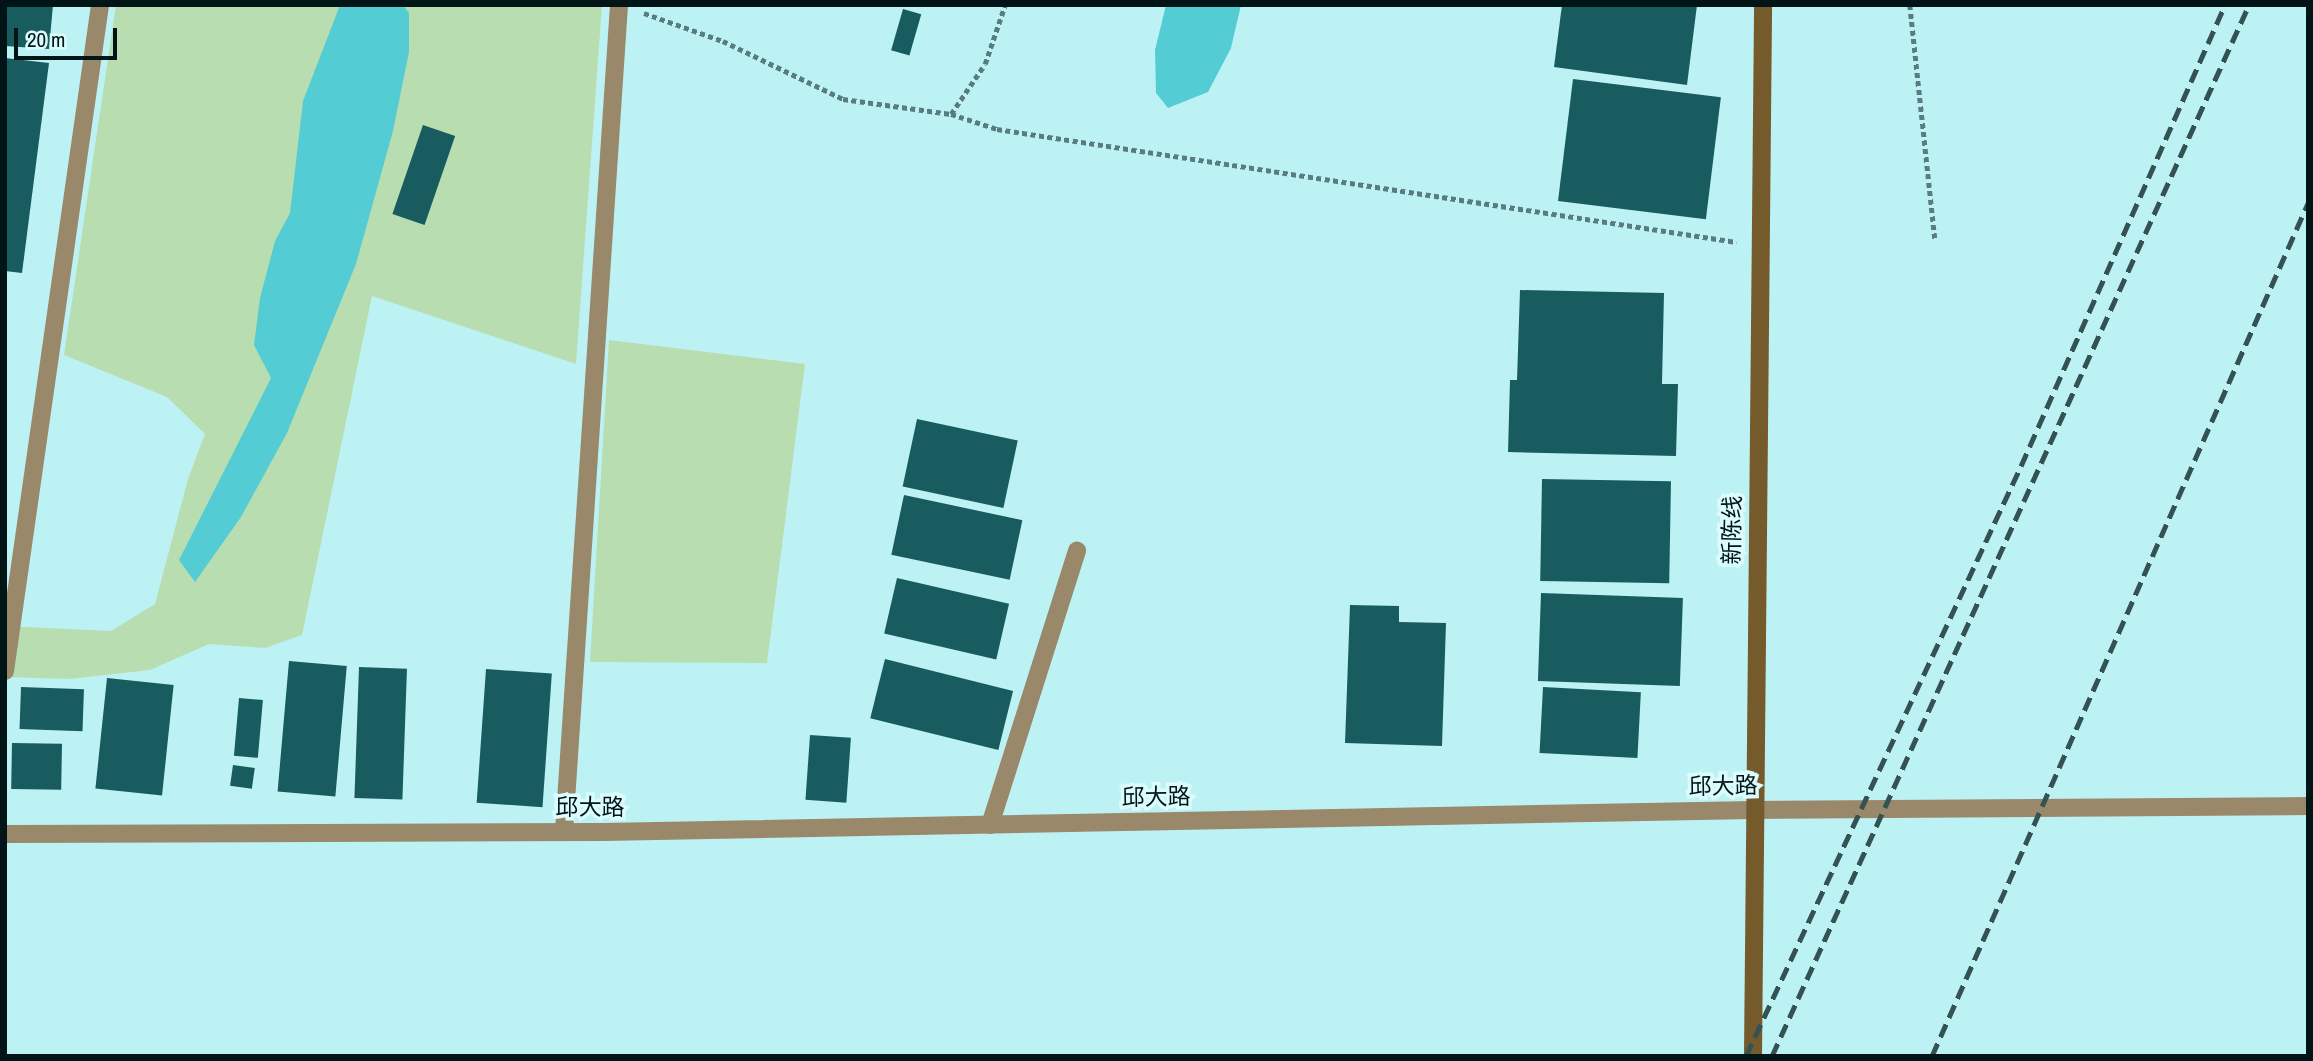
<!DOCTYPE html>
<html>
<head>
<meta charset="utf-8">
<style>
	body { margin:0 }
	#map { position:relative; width:2313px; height:1061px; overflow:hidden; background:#bdf2f5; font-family:"Archivo Narrow","Noto Sans SC",sans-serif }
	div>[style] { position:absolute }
	.green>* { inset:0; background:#b8ddb0 }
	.water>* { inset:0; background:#53cdd3 }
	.building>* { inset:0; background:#195c5f; transform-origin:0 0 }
	.path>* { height:4.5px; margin-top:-2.25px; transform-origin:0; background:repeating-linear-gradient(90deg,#597c7e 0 5px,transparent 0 8.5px) }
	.lane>* { height:18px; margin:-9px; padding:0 9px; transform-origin:9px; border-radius:9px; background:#9a886a }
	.street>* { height:18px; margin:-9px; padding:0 9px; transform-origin:9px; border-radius:9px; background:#9a886a }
	.secondary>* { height:18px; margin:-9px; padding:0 9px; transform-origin:9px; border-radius:9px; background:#755a2b }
	.rail>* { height:5px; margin-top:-2.5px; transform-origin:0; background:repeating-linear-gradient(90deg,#355253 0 14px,transparent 0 21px) }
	span { translate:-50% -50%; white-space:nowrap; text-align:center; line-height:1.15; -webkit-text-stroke:7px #dcfbfd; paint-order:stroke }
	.street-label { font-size:23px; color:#021516 }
	.frame { position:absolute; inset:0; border:7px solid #021516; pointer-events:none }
	.scale { position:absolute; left:14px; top:28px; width:103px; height:32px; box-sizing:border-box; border:4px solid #021516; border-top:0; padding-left:9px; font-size:21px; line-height:24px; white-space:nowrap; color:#021516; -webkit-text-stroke:5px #dcfbfd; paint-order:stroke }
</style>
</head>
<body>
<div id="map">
	<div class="green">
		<i style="clip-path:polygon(116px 5px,602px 5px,576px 364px,372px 296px,302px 635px,265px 648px,209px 644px,150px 670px,69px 679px,5px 677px,5px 626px,111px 631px,155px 604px,188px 479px,205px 434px,167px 397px,64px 355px)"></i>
		<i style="clip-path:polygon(609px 340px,805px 364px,767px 663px,590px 662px)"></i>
	</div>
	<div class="water">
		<i style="clip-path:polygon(340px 5px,403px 5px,409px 13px,409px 52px,393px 131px,356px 264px,287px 433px,241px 517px,195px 582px,179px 560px,271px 378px,254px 345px,260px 298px,275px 241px,290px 213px,303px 101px)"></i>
		<i style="clip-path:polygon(1166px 5px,1241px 5px,1231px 48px,1208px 92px,1168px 108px,1156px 93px,1155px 50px)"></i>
	</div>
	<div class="building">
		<i style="clip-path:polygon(5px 5px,53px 5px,49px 49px,5px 46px)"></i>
		<i style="clip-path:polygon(1562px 5px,1697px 5px,1687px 85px,1554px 67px)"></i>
		<i style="left:903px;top:9px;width:19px;height:43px;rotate:16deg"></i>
		<i style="clip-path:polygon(5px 58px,49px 63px,22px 273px,5px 271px)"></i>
		<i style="left:1573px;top:79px;width:149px;height:123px;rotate:7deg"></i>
		<i style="left:423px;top:125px;width:34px;height:94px;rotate:19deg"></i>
		<i style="clip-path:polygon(1520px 290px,1664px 293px,1662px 384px,1678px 384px,1676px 456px,1508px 452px,1510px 380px,1517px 380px)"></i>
		<i style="left:917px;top:419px;width:103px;height:69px;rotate:12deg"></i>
		<i style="left:1542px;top:479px;width:129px;height:102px;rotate:1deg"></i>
		<i style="left:904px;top:495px;width:121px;height:61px;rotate:12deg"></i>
		<i style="left:897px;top:578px;width:115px;height:57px;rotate:13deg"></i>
		<i style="left:1541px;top:593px;width:142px;height:88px;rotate:2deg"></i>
		<i style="clip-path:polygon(1350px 605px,1399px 606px,1399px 622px,1446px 623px,1442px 746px,1345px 743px)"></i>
		<i style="left:885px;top:659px;width:132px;height:61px;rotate:14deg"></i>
		<i style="left:289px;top:661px;width:58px;height:131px;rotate:5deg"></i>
		<i style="left:359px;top:667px;width:48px;height:131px;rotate:2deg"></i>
		<i style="left:486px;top:669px;width:66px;height:134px;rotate:4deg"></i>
		<i style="left:107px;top:678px;width:67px;height:111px;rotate:6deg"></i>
		<i style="left:21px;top:687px;width:63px;height:42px;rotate:2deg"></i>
		<i style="left:1543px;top:687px;width:98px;height:66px;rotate:3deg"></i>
		<i style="left:239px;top:698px;width:24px;height:58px;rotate:5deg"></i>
		<i style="left:810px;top:735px;width:41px;height:65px;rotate:4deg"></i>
		<i style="left:12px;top:743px;width:50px;height:46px;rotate:1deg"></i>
		<i style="left:233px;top:765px;width:22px;height:21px;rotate:8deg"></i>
	</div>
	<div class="path">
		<i style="left:1910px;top:5px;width:236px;rotate:83.9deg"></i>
		<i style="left:644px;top:13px;width:84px;rotate:19.5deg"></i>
		<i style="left:723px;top:41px;width:133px;rotate:25.8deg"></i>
		<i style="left:843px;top:99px;width:109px;rotate:7.9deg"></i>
		<i style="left:951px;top:114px;width:48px;rotate:18.1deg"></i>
		<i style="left:997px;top:129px;width:748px;rotate:8.69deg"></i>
		<i style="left:951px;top:114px;width:60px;rotate:-55.8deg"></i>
		<i style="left:985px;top:64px;width:62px;rotate:-71.3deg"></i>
	</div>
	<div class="lane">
		<i style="left:5px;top:671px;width:673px;rotate:-81.88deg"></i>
		<i style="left:990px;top:825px;width:288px;rotate:-72.4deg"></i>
	</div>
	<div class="street">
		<i style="left:564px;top:831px;width:828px;rotate:-86.19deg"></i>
		<i style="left:5px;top:834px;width:598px;rotate:-0.19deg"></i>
		<i style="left:603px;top:832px;width:1149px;rotate:-1.1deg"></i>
		<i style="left:1752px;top:810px;width:556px;rotate:-0.41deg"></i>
	</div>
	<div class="secondary">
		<i style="left:1753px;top:1056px;width:1051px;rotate:-89.45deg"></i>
	</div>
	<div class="rail">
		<i style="left:1746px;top:1056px;width:651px;rotate:-65.01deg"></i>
		<i style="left:2021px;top:466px;width:504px;rotate:-66.13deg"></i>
		<i style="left:1772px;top:1056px;width:1154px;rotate:-65.59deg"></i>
		<i style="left:1932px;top:1056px;width:932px;rotate:-66.21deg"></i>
	</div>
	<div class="street-label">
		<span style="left:1732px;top:530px;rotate:-89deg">新陈线</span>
		<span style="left:1723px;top:786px;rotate:-1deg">邱大路</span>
		<span style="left:1156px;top:797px;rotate:-1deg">邱大路</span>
		<span style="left:590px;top:807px">邱大路</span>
	</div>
	<div class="frame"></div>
	<div class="scale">20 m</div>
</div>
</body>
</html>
